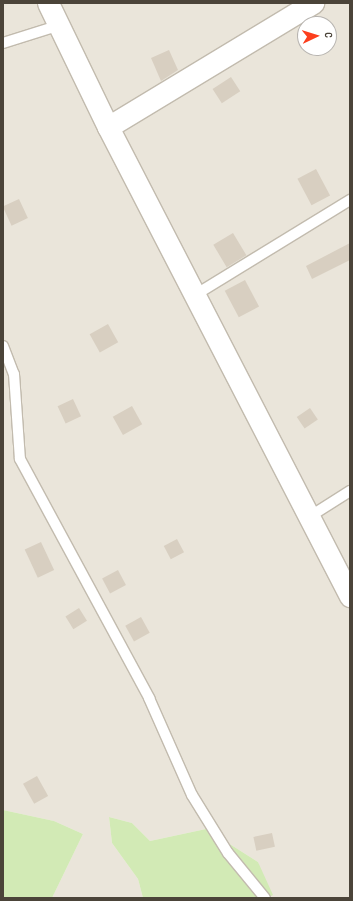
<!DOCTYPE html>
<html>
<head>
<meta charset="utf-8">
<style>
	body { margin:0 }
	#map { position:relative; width:353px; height:901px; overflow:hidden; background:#f6f3ec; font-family:"Sofia Sans Condensed",sans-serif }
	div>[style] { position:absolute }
	.residential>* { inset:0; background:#eae5da }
	.green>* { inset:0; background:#d2eab5 }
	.building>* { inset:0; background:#d8cfc1; transform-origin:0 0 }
	.roads { filter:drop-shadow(1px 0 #c2bbae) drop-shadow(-1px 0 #c2bbae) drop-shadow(0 1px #c2bbae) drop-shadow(0 -1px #c2bbae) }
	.lane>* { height:10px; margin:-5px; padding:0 5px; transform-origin:5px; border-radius:5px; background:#fff }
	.street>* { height:21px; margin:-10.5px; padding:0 10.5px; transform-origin:10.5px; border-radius:10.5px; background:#fff }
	span { translate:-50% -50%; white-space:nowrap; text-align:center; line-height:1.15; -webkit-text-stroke:3px #fff; paint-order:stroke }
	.frame { position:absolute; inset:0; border:4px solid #4b4439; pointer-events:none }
	.north { position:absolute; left:297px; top:16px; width:40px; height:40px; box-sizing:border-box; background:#fff; border:1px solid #b7b4b0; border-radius:50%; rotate:86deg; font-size:11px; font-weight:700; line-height:16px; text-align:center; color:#4b4439 }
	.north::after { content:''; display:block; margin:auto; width:14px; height:18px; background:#fc3f1d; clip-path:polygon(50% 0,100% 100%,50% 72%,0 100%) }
</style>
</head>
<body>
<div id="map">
	<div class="residential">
		<i style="clip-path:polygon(evenodd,3px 3px,350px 3px,350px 898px,268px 898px,258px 862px,206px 829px,150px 841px,132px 823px,109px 817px,112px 843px,138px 879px,143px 898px,52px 898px,83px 834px,54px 821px,3px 810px,3px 3px,305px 24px,329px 24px,329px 48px,305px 48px,305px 24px)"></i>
	</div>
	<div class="green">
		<i style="clip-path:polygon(3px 810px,54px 821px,83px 834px,52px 898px,3px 898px)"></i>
		<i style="clip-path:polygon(109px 817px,132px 823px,150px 841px,206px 829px,258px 862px,273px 895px,268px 898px,143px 898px,138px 879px,112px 843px)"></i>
	</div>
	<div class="building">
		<i style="clip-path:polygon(169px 50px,178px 70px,161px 81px,151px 58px)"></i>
		<i style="left:231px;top:77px;width:17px;height:22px;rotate:57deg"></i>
		<i style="left:316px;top:169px;width:30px;height:21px;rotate:62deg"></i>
		<i style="left:19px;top:199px;width:21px;height:18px;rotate:65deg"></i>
		<i style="left:233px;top:233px;width:26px;height:23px;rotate:59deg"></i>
		<i style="clip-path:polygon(350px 243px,350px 260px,312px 279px,306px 266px)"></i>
		<i style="left:245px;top:280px;width:30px;height:23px;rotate:62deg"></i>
		<i style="left:108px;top:324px;width:21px;height:21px;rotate:61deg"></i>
		<i style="left:73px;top:399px;width:19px;height:17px;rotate:65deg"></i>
		<i style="left:132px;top:406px;width:21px;height:22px;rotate:61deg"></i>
		<i style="left:310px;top:408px;width:14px;height:16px;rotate:56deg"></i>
		<i style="left:177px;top:539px;width:15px;height:15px;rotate:62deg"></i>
		<i style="left:41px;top:542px;width:31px;height:18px;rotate:65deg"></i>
		<i style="left:118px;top:570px;width:17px;height:18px;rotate:62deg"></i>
		<i style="left:79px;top:608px;width:15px;height:16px;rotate:58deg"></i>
		<i style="left:141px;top:617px;width:18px;height:18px;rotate:61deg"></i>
		<i style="left:37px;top:776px;width:23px;height:16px;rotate:61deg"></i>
		<i style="left:272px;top:833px;width:14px;height:19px;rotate:78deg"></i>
	</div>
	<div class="roads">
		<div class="lane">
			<i style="left:3px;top:43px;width:60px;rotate:-17.5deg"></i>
			<i style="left:195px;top:295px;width:182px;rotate:-31.5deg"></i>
			<i style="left:3px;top:346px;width:30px;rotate:69deg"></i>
			<i style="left:14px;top:374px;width:85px;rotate:86deg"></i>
			<i style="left:20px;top:459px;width:272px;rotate:61.6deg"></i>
			<i style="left:149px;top:698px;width:106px;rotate:66.1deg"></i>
			<i style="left:192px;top:795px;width:68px;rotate:58.2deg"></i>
			<i style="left:228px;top:853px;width:58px;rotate:50.6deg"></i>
			<i style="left:309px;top:517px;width:49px;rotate:-32.4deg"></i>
		</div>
		<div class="street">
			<i style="left:48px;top:3px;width:138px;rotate:64.2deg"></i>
			<i style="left:108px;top:127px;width:528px;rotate:62.71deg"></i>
			<i style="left:108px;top:127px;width:240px;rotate:-31.2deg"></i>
		</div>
	</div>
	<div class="frame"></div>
	<div class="north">С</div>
</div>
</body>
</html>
